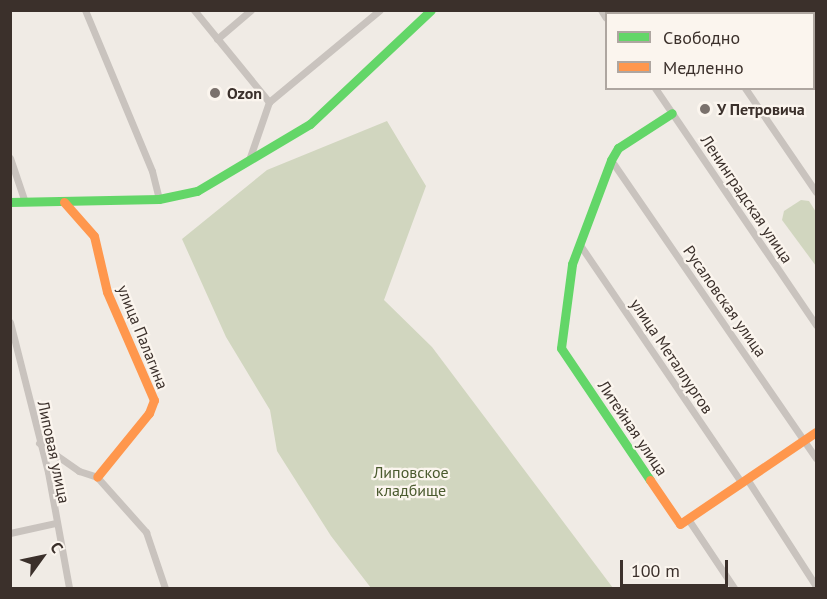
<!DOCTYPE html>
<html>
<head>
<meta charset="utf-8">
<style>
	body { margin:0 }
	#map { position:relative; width:827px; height:599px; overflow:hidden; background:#f0ebe5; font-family:"PT Sans",sans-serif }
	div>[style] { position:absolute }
	.green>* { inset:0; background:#d1d6bf }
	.street>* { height:7px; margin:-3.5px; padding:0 3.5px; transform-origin:3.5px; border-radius:3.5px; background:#c9c3be }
	.fast>* { height:9px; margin:-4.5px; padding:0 4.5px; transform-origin:4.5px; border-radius:4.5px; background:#63d668 }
	.slow>* { height:9px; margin:-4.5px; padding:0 4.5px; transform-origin:4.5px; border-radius:4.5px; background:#ff974d }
	.dots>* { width:16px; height:16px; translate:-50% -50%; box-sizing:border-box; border:3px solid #fbf5ee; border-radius:50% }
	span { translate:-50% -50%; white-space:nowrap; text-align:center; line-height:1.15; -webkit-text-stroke:4.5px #fbf5ee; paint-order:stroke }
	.poi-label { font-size:16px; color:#3b302b; font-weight:700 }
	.left { translate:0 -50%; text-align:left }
	.street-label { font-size:16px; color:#3b302b }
	.park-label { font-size:16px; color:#4a5a2e }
	.frame { position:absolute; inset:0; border:12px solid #3b302b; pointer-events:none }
	.legend { position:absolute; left:605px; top:12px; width:210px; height:78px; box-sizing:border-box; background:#fbf5ee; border:2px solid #aea6a0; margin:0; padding:8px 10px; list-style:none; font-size:18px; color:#3b302b }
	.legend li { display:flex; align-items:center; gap:12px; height:30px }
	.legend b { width:30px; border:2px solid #aea6a0 }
	.north { position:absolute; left:12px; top:527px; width:60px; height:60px; -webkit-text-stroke:4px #fbf5ee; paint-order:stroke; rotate:57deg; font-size:16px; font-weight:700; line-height:24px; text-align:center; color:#3b302b }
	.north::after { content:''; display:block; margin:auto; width:21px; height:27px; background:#3b302b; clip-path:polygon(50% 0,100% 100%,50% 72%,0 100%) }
	.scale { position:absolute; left:620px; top:560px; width:108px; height:27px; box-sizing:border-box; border:3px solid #3b302b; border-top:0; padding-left:8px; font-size:18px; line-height:21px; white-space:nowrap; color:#3b302b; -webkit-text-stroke:4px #fbf5ee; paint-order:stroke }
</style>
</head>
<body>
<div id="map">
	<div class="green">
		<i style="clip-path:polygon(387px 121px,426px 186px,384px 300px,432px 347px,613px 588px,371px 588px,331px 536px,277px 451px,270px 410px,226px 337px,182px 239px,267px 170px)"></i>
		<i style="clip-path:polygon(801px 200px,809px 201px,816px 212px,816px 266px,782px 220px,784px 211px)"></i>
	</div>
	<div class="street">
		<i style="left:85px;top:10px;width:174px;rotate:67.4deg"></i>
		<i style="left:152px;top:171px;width:29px;rotate:76deg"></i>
		<i style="left:194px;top:10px;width:119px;rotate:50.8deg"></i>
		<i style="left:601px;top:10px;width:9px;rotate:58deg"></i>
		<i style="left:691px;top:10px;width:5px;rotate:53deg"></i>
		<i style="left:780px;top:10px;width:5px;rotate:53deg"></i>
		<i style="left:805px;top:14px;width:6px;rotate:-45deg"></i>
		<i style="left:217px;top:39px;width:45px;rotate:-40.5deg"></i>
		<i style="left:814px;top:59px;width:5px;rotate:68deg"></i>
		<i style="left:655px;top:88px;width:287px;rotate:55.8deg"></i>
		<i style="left:745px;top:88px;width:126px;rotate:55.7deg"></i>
		<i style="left:269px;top:102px;width:144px;rotate:-39.7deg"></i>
		<i style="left:10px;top:158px;width:46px;rotate:71.2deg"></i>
		<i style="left:249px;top:160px;width:61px;rotate:-71deg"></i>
		<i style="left:611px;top:160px;width:362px;rotate:55.5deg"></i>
		<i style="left:580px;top:245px;width:287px;rotate:55.8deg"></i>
		<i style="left:10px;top:322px;width:155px;rotate:75.8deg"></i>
		<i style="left:48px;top:472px;width:118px;rotate:79.7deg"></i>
		<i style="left:39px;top:443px;width:49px;rotate:35deg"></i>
		<i style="left:79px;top:471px;width:19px;rotate:18deg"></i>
		<i style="left:97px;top:477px;width:74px;rotate:48.3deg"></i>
		<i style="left:146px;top:532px;width:59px;rotate:71.3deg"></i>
		<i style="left:747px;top:479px;width:127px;rotate:57.2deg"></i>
		<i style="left:688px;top:519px;width:83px;rotate:56.3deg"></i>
		<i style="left:10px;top:533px;width:46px;rotate:-12.5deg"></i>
	</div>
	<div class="fast">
		<i style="left:10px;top:202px;width:149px;rotate:-1.2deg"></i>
		<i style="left:159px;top:199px;width:39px;rotate:-12deg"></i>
		<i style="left:197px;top:191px;width:131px;rotate:-30.7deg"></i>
		<i style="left:310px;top:124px;width:166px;rotate:-43.3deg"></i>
		<i style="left:650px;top:480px;width:159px;rotate:-124deg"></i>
		<i style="left:561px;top:348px;width:85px;rotate:-82.5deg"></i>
		<i style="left:572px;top:264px;width:111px;rotate:-69.4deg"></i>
		<i style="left:611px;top:160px;width:14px;rotate:-60deg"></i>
		<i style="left:618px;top:148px;width:64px;rotate:-32.9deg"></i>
	</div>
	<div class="slow">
		<i style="left:64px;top:202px;width:45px;rotate:48.6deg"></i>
		<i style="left:94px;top:236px;width:57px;rotate:76.9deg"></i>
		<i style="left:107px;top:292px;width:118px;rotate:66.5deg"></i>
		<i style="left:154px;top:400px;width:14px;rotate:111deg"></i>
		<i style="left:149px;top:413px;width:82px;rotate:129.1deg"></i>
		<i style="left:650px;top:480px;width:53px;rotate:55.7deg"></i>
		<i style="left:680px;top:524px;width:164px;rotate:-34.1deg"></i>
	</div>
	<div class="dots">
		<i style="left:215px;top:93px;background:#7a716c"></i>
		<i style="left:705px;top:109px;background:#7a716c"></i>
	</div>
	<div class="poi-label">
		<span class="left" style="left:227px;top:93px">Ozon</span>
		<span class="left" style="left:717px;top:109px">У Петровича</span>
	</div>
	<div class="street-label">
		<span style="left:747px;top:199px;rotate:56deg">Ленинградская улица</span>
		<span style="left:725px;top:301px;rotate:55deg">Русаловская улица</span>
		<span style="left:143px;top:337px;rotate:68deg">улица Палагина</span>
		<span style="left:672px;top:356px;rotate:56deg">улица Металлургов</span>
		<span style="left:633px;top:428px;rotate:56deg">Литейная улица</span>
		<span style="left:54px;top:452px;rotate:78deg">Липовая улица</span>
	</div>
	<div class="park-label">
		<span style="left:411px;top:481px">Липовское<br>кладбище</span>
	</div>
	<div class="frame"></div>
	<ul class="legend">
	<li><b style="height:8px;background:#63d668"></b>Свободно</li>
	<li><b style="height:8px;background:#ff974d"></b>Медленно</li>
	</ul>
	<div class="north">С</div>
	<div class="scale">100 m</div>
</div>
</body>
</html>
